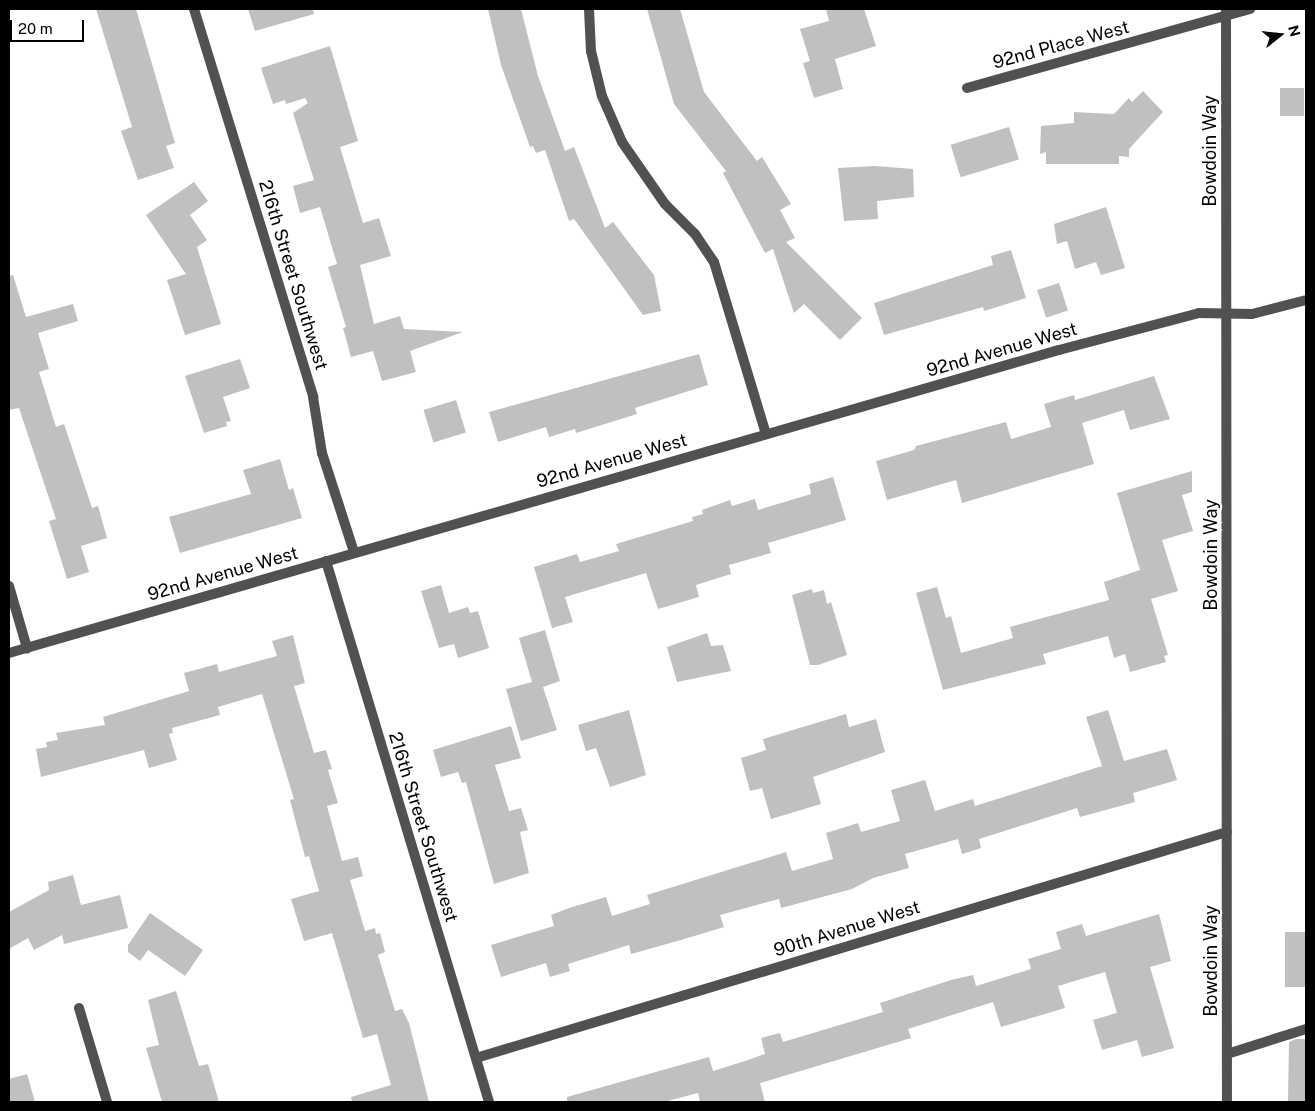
<!DOCTYPE html>
<html>
<head>
<meta charset="utf-8">
<style>
	body { margin:0 }
	#map { position:relative; width:1315px; height:1111px; overflow:hidden; background:#fff; font-family:"Public Sans",sans-serif }
	div>[style] { position:absolute }
	.building>* { inset:0; background:#c0c0c0; transform-origin:0 0 }
	.minor>* { height:10px; margin:-5px; padding:0 5px; transform-origin:5px; border-radius:5px; background:#515151 }
	.tertiary>* { height:10px; margin:-5px; padding:0 5px; transform-origin:5px; border-radius:5px; background:#515151 }
	span { translate:-50% -50%; white-space:nowrap; text-align:center; line-height:1.15; -webkit-text-stroke:4.5px #fff; paint-order:stroke }
	.street-label { font-size:18px; color:#000 }
	.frame { position:absolute; inset:0; border:10px solid #000; pointer-events:none }
	.north { position:absolute; left:1255px; top:10px; width:50px; height:50px; -webkit-text-stroke:4px #fff; paint-order:stroke; rotate:74deg; font-size:14px; font-weight:700; line-height:20px; text-align:center; color:#000 }
	.north::after { content:''; display:block; margin:auto; width:18px; height:22px; background:#000; clip-path:polygon(50% 0,100% 100%,50% 72%,0 100%) }
	.scale { position:absolute; left:10px; top:20px; width:74px; height:22px; box-sizing:border-box; border:2px solid #000; border-top:0; padding-left:6px; font-size:15px; line-height:18px; white-space:nowrap; color:#000; -webkit-text-stroke:4px #fff; paint-order:stroke }
</style>
</head>
<body>
<div id="map">
	<div class="building">
		<i style="clip-path:polygon(96px 9px,136px 9px,175px 143px,166px 146px,174px 168px,138px 180px,121px 131px,132px 127px)"></i>
		<i style="clip-path:polygon(248px 9px,313px 9px,314px 14px,255px 31px)"></i>
		<i style="clip-path:polygon(488px 9px,521px 9px,538px 76px,565px 151px,574px 147px,605px 228px,613px 222px,654px 275px,661px 311px,643px 315px,574px 219px,569px 221px,545px 150px,536px 153px,533px 146px,530px 147px,501px 65px)"></i>
		<i style="clip-path:polygon(647px 9px,680px 9px,704px 92px,757px 161px,762px 157px,791px 204px,780px 210px,795px 238px,786px 242px,862px 318px,840px 340px,804px 304px,794px 313px,773px 249px,765px 253px,723px 173px,726px 171px,674px 104px)"></i>
		<i style="clip-path:polygon(826px 9px,864px 9px,876px 46px,835px 59px,843px 89px,814px 98px,803px 63px,810px 61px,800px 29px,829px 21px)"></i>
		<i style="clip-path:polygon(330px 46px,358px 141px,340px 147px,363px 223px,379px 218px,391px 256px,360px 265px,374px 324px,400px 316px,404px 329px,463px 332px,410px 351px,416px 372px,382px 381px,373px 351px,351px 357px,343px 328px,346px 327px,328px 267px,337px 264px,320px 207px,300px 213px,293px 186px,314px 180px,293px 113px,308px 103px,305px 98px,286px 104px,285px 100px,273px 104px,261px 68px)"></i>
		<i style="left:1280px;top:88px;width:24px;height:28px"></i>
		<i style="clip-path:polygon(1143px 91px,1163px 112px,1129px 149px,1129px 157px,1119px 156px,1119px 164px,1046px 164px,1046px 152px,1040px 154px,1041px 126px,1074px 123px,1074px 112px,1114px 114px,1129px 98px,1132px 102px)"></i>
		<i style="left:1009px;top:127px;width:34px;height:61px;rotate:73deg"></i>
		<i style="clip-path:polygon(875px 166px,913px 169px,914px 197px,877px 201px,878px 219px,844px 221px,838px 168px)"></i>
		<i style="clip-path:polygon(194px 182px,208px 201px,190px 215px,207px 240px,197px 247px,221px 324px,185px 335px,167px 280px,186px 274px,146px 215px)"></i>
		<i style="clip-path:polygon(1106px 207px,1125px 268px,1101px 275px,1096px 262px,1075px 269px,1067px 241px,1057px 244px,1054px 224px)"></i>
		<i style="clip-path:polygon(1011px 250px,1026px 298px,984px 311px,983px 307px,884px 335px,874px 303px,993px 265px,991px 256px)"></i>
		<i style="clip-path:polygon(13px 275px,26px 317px,73px 304px,78px 321px,38px 333px,49px 369px,39px 372px,56px 427px,64px 424px,92px 508px,98px 506px,107px 538px,81px 546px,89px 572px,67px 579px,49px 521px,56px 519px,19px 408px,9px 410px,9px 276px)"></i>
		<i style="left:1059px;top:283px;width:29px;height:23px;rotate:72deg"></i>
		<i style="clip-path:polygon(699px 354px,708px 385px,635px 408px,637px 414px,576px 433px,575px 429px,549px 437px,546px 427px,498px 442px,489px 412px)"></i>
		<i style="clip-path:polygon(240px 359px,250px 388px,223px 397px,231px 421px,226px 422px,227px 426px,204px 433px,185px 376px)"></i>
		<i style="clip-path:polygon(1154px 376px,1170px 419px,1130px 430px,1124px 410px,1082px 423px,1094px 464px,962px 503px,956px 480px,887px 500px,876px 461px,914px 450px,916px 446px,1006px 422px,1011px 439px,1051px 427px,1044px 404px,1074px 395px,1075px 400px)"></i>
		<i style="left:456px;top:400px;width:34px;height:34px;rotate:73deg"></i>
		<i style="clip-path:polygon(280px 459px,289px 490px,293px 488px,302px 518px,180px 553px,169px 517px,251px 494px,243px 470px)"></i>
		<i style="clip-path:polygon(1192px 471px,1192px 492px,1182px 495px,1193px 531px,1162px 540px,1178px 591px,1151px 599px,1168px 655px,1164px 656px,1166px 662px,1130px 672px,1125px 654px,1114px 658px,1108px 636px,1043px 654px,1046px 664px,943px 690px,916px 593px,937px 587px,946px 618px,951px 616px,961px 653px,1013px 638px,1010px 627px,1109px 600px,1104px 582px,1140px 570px,1117px 493px)"></i>
		<i style="clip-path:polygon(833px 477px,846px 520px,768px 543px,771px 553px,729px 565px,731px 574px,696px 585px,699px 597px,658px 609px,646px 573px,565px 597px,573px 622px,552px 628px,534px 567px,577px 554px,580px 562px,619px 551px,616px 544px,693px 521px,692px 517px,703px 514px,702px 510px,730px 500px,732px 506px,755px 499px,758px 510px,811px 494px,809px 484px)"></i>
		<i style="clip-path:polygon(441px 585px,449px 613px,468px 607px,470px 613px,478px 611px,489px 648px,458px 658px,454px 644px,439px 648px,421px 591px)"></i>
		<i style="clip-path:polygon(812px 589px,813px 593px,824px 590px,827px 604px,831px 602px,847px 655px,818px 665px,810px 665px,792px 595px)"></i>
		<i style="clip-path:polygon(545px 630px,560px 681px,543px 687px,557px 730px,521px 741px,506px 689px,532px 682px,519px 638px)"></i>
		<i style="clip-path:polygon(707px 633px,711px 646px,723px 645px,731px 671px,677px 682px,667px 647px)"></i>
		<i style="clip-path:polygon(293px 635px,305px 683px,294px 686px,314px 753px,326px 750px,332px 769px,328px 770px,338px 803px,327px 806px,342px 861px,358px 857px,363px 876px,350px 880px,365px 931px,375px 928px,376px 934px,380px 933px,385px 952px,378px 955px,395px 1011px,402px 1009px,409px 1023px,429px 1102px,352px 1102px,351px 1097px,391px 1085px,377px 1034px,363px 1038px,332px 933px,304px 941px,291px 899px,319px 891px,309px 856px,305px 857px,290px 800px,294px 799px,262px 694px,218px 707px,220px 715px,172px 728px,173px 733px,169px 734px,177px 760px,149px 768px,144px 750px,41px 777px,36px 749px,47px 747px,46px 742px,58px 740px,56px 733px,105px 725px,103px 717px,189px 691px,184px 673px,217px 664px,219px 672px,277px 656px,272px 641px)"></i>
		<i style="clip-path:polygon(629px 710px,646px 775px,610px 787px,596px 748px,586px 751px,578px 725px)"></i>
		<i style="clip-path:polygon(1108px 710px,1124px 761px,1167px 749px,1177px 780px,1133px 793px,1135px 802px,1080px 817px,1077px 808px,979px 839px,981px 848px,962px 854px,958px 839px,905px 854px,909px 868px,873px 878px,852px 889px,781px 908px,779px 899px,720px 915px,724px 927px,681px 940px,631px 954px,629px 945px,568px 964px,570px 971px,550px 977px,546px 963px,501px 977px,491px 945px,554px 926px,551px 915px,569px 908px,606px 897px,612px 916px,650px 904px,647px 895px,786px 852px,792px 871px,833px 859px,826px 833px,858px 823px,861px 832px,900px 821px,891px 790px,925px 780px,935px 811px,973px 799px,975px 806px,1102px 766px,1086px 717px)"></i>
		<i style="clip-path:polygon(846px 714px,849px 727px,876px 719px,885px 752px,813px 777px,821px 804px,771px 819px,762px 788px,750px 791px,741px 758px,766px 750px,763px 739px)"></i>
		<i style="clip-path:polygon(511px 726px,521px 758px,495px 765px,509px 811px,521px 808px,528px 830px,520px 832px,529px 873px,494px 884px,466px 782px,462px 783px,458px 772px,441px 777px,433px 750px)"></i>
		<i style="clip-path:polygon(73px 875px,81px 905px,120px 895px,128px 928px,64px 944px,62px 935px,34px 950px,28px 938px,9px 949px,9px 912px,49px 890px,48px 882px)"></i>
		<i style="clip-path:polygon(150px 913px,203px 950px,185px 976px,148px 950px,140px 961px,128px 952px,128px 945px)"></i>
		<i style="clip-path:polygon(1159px 914px,1171px 961px,1150px 967px,1174px 1048px,1142px 1057px,1137px 1040px,1102px 1050px,1093px 1020px,1117px 1013px,1105px 972px,1058px 986px,1065px 1008px,1001px 1027px,993px 1002px,908px 1029px,911px 1038px,760px 1083px,765px 1102px,700px 1102px,698px 1093px,664px 1102px,567px 1102px,567px 1097px,709px 1057px,713px 1071px,748px 1060px,765px 1054px,761px 1038px,780px 1033px,783px 1042px,883px 1012px,880px 1003px,951px 980px,973px 975px,976px 986px,1031px 969px,1028px 959px,1061px 949px,1056px 932px,1082px 924px,1086px 936px)"></i>
		<i style="left:1306px;top:932px;width:55px;height:21px;rotate:90deg"></i>
		<i style="clip-path:polygon(176px 991px,199px 1066px,208px 1064px,219px 1102px,162px 1102px,146px 1048px,159px 1045px,148px 1000px)"></i>
		<i style="clip-path:polygon(1296px 1039px,1306px 1039px,1306px 1102px,1288px 1102px,1289px 1042px)"></i>
		<i style="clip-path:polygon(27px 1074px,35px 1102px,9px 1102px,9px 1079px)"></i>
	</div>
	<div class="minor">
		<i style="left:194px;top:9px;width:406px;rotate:72.9deg"></i>
		<i style="left:313px;top:397px;width:57px;rotate:80.9deg"></i>
		<i style="left:322px;top:453px;width:104px;rotate:72.1deg"></i>
		<i style="left:589px;top:9px;width:42px;rotate:87.3deg"></i>
		<i style="left:591px;top:51px;width:46px;rotate:76.3deg"></i>
		<i style="left:602px;top:96px;width:50px;rotate:66.5deg"></i>
		<i style="left:622px;top:142px;width:75px;rotate:55.3deg"></i>
		<i style="left:665px;top:204px;width:42px;rotate:45deg"></i>
		<i style="left:695px;top:234px;width:34px;rotate:56deg"></i>
		<i style="left:714px;top:262px;width:180px;rotate:73.2deg"></i>
		<i style="left:967px;top:88px;width:294px;rotate:-15.6deg"></i>
		<i style="left:326px;top:561px;width:565px;rotate:73.23deg"></i>
		<i style="left:9px;top:586px;width:65px;rotate:73.8deg"></i>
		<i style="left:9px;top:653px;width:1093px;rotate:-16.1deg"></i>
		<i style="left:1059px;top:350px;width:145px;rotate:-14.8deg"></i>
		<i style="left:1199px;top:313px;width:53px;rotate:1.1deg"></i>
		<i style="left:1252px;top:314px;width:56px;rotate:-14.5deg"></i>
		<i style="left:79px;top:1008px;width:98px;rotate:73.4deg"></i>
		<i style="left:1227px;top:1054px;width:83px;rotate:-17.6deg"></i>
		<i style="left:476px;top:1058px;width:784px;rotate:-16.75deg"></i>
	</div>
	<div class="tertiary">
		<i style="left:1226px;top:9px;width:1093px;rotate:89.95deg"></i>
	</div>
	<div class="street-label">
		<span style="left:1061px;top:45px;rotate:-15deg">92nd Place West</span>
		<span style="left:1210px;top:151px;rotate:-90deg">Bowdoin Way</span>
		<span style="left:293px;top:275px;rotate:73deg">216th Street Southwest</span>
		<span style="left:1002px;top:350px;rotate:-16deg">92nd Avenue West</span>
		<span style="left:612px;top:461px;rotate:-16deg">92nd Avenue West</span>
		<span style="left:1211px;top:555px;rotate:-90deg">Bowdoin Way</span>
		<span style="left:223px;top:574px;rotate:-16deg">92nd Avenue West</span>
		<span style="left:423px;top:827px;rotate:73deg">216th Street Southwest</span>
		<span style="left:847px;top:929px;rotate:-17deg">90th Avenue West</span>
		<span style="left:1211px;top:961px;rotate:-90deg">Bowdoin Way</span>
	</div>
	<div class="frame"></div>
	<div class="north">N</div>
	<div class="scale">20 m</div>
</div>
</body>
</html>
